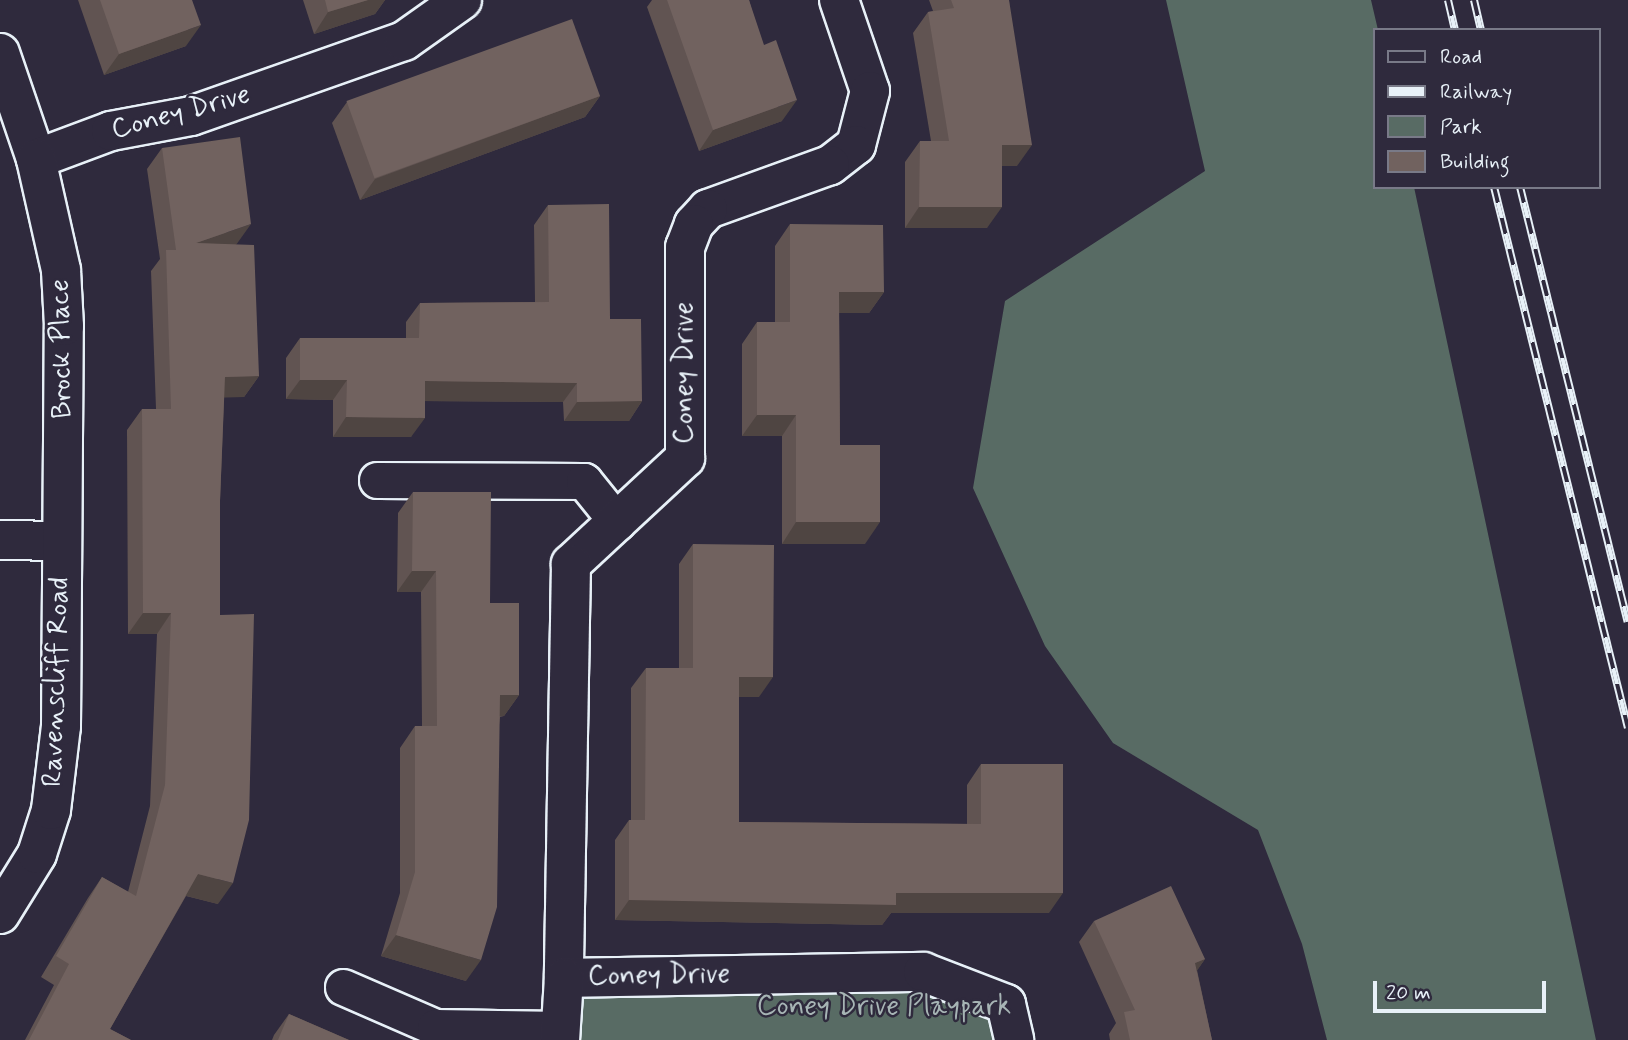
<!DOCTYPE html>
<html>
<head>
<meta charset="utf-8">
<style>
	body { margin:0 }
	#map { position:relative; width:1628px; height:1040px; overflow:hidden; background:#2f2a3d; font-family:Mynerve,sans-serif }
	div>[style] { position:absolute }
	.green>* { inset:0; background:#586b64 }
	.roads { filter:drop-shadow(2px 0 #e8f1f8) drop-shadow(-2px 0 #e8f1f8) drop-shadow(0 2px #e8f1f8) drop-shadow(0 -2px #e8f1f8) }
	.service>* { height:35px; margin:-17.5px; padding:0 17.5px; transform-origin:17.5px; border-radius:17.5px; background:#2f2a3d }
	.minor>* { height:38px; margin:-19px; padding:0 19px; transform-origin:19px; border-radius:19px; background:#2f2a3d }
	.rail>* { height:8px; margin-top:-4px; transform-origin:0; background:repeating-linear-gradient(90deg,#2f2a3d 0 16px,#e8f1f8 0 32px); box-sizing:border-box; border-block:2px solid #e8f1f8 }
	.wall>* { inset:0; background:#615452 }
	.shaded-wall>* { inset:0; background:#4f4542 }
	.building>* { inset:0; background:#71625f; transform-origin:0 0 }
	span { translate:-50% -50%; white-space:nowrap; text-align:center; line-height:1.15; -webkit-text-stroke:5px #2f2a3d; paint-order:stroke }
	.street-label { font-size:28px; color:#e8f1f8 }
	.park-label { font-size:28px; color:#a7b5b5 }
	.legend { position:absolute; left:1373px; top:28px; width:228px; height:161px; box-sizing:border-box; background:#2f2a3d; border:2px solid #797a88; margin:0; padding:9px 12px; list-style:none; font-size:21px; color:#e8f1f8 }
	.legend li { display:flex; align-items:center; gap:14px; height:35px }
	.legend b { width:35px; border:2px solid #797a88 }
	.scale { position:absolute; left:1373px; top:981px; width:173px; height:32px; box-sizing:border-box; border:4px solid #e8f1f8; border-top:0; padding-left:9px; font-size:21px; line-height:24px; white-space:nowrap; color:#e8f1f8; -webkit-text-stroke:5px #2f2a3d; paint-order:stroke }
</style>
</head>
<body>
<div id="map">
	<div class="green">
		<i style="clip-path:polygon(1166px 0,1371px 0,1378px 30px,1374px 187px,1414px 187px,1596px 1040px,1327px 1040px,1302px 944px,1258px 830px,1113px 743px,1045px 646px,973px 488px,1005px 301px,1205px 171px)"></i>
		<i style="clip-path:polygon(923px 972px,1006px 1004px,1014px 1040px,560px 1040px,564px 978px)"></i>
	</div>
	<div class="roads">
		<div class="service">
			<i style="left:377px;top:480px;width:207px;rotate:0.3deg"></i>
			<i style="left:584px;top:481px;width:53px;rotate:51.2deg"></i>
			<i style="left:343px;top:987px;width:100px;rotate:23.5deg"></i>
			<i style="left:435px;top:1027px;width:126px;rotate:0.9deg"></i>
		</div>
		<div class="minor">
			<i style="left:839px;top:0;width:96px;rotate:71.2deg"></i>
			<i style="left:870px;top:91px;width:56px;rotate:104.5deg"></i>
			<i style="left:856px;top:145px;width:33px;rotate:142deg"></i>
			<i style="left:830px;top:165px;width:130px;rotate:160.2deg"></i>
			<i style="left:708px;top:209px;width:21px;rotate:133deg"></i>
			<i style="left:694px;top:224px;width:25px;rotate:111deg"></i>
			<i style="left:685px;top:247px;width:211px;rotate:90deg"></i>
			<i style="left:685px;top:458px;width:156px;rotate:137.1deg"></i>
			<i style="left:571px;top:564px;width:414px;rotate:91deg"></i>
			<i style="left:564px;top:978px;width:359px;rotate:-1deg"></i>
			<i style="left:923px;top:972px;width:89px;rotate:21.1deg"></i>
			<i style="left:1006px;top:1004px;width:37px;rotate:77deg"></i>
			<i style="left:0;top:53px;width:112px;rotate:71.2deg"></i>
			<i style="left:36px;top:159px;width:80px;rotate:-20.5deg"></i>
			<i style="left:111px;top:131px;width:81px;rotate:-10.6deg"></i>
			<i style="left:191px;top:116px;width:226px;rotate:-19.4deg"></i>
			<i style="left:404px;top:41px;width:71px;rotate:-35.3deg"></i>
			<i style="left:0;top:540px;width:62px;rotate:0.9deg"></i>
			<i style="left:0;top:914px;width:70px;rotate:-58.3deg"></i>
			<i style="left:37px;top:854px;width:46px;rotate:-72.3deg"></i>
			<i style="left:51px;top:810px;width:85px;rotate:-83.2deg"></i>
			<i style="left:61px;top:726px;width:400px;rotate:-89.6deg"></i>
			<i style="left:64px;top:326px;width:56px;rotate:-93.1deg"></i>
			<i style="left:61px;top:270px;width:114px;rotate:-102.7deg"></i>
			<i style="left:560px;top:1040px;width:62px;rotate:-86.3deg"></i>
		</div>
	</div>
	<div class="rail">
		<i style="left:1448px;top:0;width:31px;rotate:77deg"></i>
		<i style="left:1474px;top:0;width:31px;rotate:77deg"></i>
		<i style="left:1494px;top:187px;width:557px;rotate:76.09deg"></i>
		<i style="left:1520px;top:187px;width:448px;rotate:76.1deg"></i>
	</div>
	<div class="wall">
		<i style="clip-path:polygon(78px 0,192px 0,186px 46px,104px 75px)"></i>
		<i style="clip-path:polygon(303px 0,385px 0,375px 14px,314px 34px)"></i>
		<i style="clip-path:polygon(652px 0,749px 0,782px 121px,699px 151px,647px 7px)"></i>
		<i style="clip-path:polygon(929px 0,1009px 0,1017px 166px,1002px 166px,987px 228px,905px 228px,905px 162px,920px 141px,931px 141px,913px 33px,928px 12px,933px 11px)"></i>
		<i style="clip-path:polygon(600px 96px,585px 117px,360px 200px,332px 123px,347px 102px)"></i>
		<i style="clip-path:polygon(162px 148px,236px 245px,259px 376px,244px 397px,224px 397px,220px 501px,218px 904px,186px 896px,110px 1029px,131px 1040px,25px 1040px,54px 985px,41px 977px,88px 898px,102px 877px,128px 892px,150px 806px,157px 634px,128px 634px,127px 430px,142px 409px,156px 409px,151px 271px,160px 259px,147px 169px)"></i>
		<i style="clip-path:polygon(548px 205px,610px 319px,642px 401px,629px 421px,564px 421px,563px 402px,425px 401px,411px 437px,333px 437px,333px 400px,286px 399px,286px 358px,300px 338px,406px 338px,406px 322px,420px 303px,535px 302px,534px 225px)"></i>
		<i style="clip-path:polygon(790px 224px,884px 292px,869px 313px,839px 313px,840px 445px,865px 544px,782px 544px,782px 436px,742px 436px,742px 344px,757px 322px,775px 322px,775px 246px)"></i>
		<i style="clip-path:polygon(413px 492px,490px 603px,519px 695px,504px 716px,500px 717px,466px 981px,381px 956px,400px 893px,400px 748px,415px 726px,422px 726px,421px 592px,397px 592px,398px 513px)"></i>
		<i style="clip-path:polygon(693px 544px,759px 697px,739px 697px,739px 822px,967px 824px,967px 785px,981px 764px,1049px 913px,891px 913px,882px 925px,615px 920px,615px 840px,629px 820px,631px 820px,631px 688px,646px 668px,679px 668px,679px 564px)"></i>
		<i style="clip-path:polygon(1094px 921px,1205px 959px,1197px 970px,1212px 1040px,1110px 1040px,1109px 1034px,1116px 1023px,1079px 942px)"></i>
		<i style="clip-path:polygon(289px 1014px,349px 1040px,272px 1040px,274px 1035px)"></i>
	</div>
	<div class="shaded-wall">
		<i style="clip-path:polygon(368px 0,385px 0,375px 14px,314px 34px,328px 12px)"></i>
		<i style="clip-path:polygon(201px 25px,186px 46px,104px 75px,119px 54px)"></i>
		<i style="clip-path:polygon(600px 96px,585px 117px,360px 200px,375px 179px)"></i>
		<i style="clip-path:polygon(797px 100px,782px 121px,699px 151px,713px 130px)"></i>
		<i style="clip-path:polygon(1002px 145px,1032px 145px,1017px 166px,987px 166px)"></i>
		<i style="clip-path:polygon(919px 207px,1002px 207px,987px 228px,905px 228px)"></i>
		<i style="clip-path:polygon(251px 224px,236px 245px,196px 243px)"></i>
		<i style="clip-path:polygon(839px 292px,884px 292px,869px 313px,824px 313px)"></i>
		<i style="clip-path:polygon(259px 376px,244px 397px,210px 398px,225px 377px)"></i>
		<i style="clip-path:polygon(300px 380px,347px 380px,333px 400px,286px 399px)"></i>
		<i style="clip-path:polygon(425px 381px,577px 383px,563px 402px,411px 401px)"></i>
		<i style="clip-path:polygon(642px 401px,629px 421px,564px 421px,577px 402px)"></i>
		<i style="clip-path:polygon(757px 415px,796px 415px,782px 436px,742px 436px)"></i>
		<i style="clip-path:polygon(346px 417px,425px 418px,411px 437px,333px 437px)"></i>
		<i style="clip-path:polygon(796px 522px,880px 522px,865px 544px,782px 544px)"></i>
		<i style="clip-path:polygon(412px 571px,436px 571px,421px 592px,397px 592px)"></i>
		<i style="clip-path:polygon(143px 613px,171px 613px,157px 634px,128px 634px)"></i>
		<i style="clip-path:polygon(739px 677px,773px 677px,759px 697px,725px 697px)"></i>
		<i style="clip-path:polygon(500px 695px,519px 695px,504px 716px,485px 717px)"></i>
		<i style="clip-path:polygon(198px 874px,233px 883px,218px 904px,183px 895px)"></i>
		<i style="clip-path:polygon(896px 893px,1063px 893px,1049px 913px,891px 913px,882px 925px,615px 920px,629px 900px)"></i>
		<i style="clip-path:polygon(396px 935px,481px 960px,466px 981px,381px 956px)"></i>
		<i style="clip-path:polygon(1205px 959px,1190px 981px,1195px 963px)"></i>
	</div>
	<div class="building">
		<i style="clip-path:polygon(100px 0,192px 0,201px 25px,119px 54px)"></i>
		<i style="clip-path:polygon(325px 0,368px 0,328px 12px)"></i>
		<i style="clip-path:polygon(667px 0,749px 0,764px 45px,776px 40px,797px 100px,713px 130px)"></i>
		<i style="clip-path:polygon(951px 0,1009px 0,1032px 145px,1002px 145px,1002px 207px,919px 207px,920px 141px,949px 141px,928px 12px,954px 8px)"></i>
		<i style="left:572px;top:19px;width:82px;height:240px;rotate:70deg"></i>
		<i style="clip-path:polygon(240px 137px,251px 224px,196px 243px,254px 245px,259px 376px,225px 377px,220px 501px,220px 615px,254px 614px,249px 820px,233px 883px,198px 874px,110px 1029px,131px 1040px,29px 1040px,69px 964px,56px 956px,102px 877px,136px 896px,165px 785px,171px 613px,143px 613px,142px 409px,171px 409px,166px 250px,176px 250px,162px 148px)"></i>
		<i style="clip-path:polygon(609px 204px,610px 319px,641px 319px,642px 401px,577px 402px,577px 383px,425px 381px,425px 418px,346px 417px,347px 380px,300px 380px,300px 338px,419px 338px,420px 303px,549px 302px,548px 205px)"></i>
		<i style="clip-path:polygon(790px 224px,883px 225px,884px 292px,839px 292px,840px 445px,880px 445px,880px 522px,796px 522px,796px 415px,757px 415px,757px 322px,790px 322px)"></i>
		<i style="clip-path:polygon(413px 492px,491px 492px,490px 603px,519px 603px,519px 695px,500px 695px,497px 907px,481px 960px,396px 935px,415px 872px,415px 726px,437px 726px,436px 571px,412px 571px)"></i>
		<i style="clip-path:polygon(693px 544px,774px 545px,773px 677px,739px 677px,739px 822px,981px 824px,981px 764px,1063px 764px,1063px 893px,896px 893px,896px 905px,629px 900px,629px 820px,645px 820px,646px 668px,693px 668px)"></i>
		<i style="clip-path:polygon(1171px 886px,1205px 959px,1195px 963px,1212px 1040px,1130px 1040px,1124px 1012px,1135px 1010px,1094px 921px)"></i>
		<i style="clip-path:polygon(289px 1014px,349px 1040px,278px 1040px)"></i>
	</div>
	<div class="street-label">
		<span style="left:181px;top:113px;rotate:-15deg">Coney Drive</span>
		<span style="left:62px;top:349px;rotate:-91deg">Brock Place</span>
		<span style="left:685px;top:373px;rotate:-90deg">Coney Drive</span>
		<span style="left:57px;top:682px;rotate:-88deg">Ravenscliff Road</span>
		<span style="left:659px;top:976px;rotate:-1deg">Coney Drive</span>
	</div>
	<div class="park-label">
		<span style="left:884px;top:1007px">Coney Drive Playpark</span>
	</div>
	<ul class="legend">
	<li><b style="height:9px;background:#2f2a3d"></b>Road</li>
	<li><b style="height:9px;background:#e8f1f8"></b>Railway</li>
	<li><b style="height:19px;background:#586b64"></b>Park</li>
	<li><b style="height:19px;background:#71625f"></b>Building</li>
	</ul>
	<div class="scale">20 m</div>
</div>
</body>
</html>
